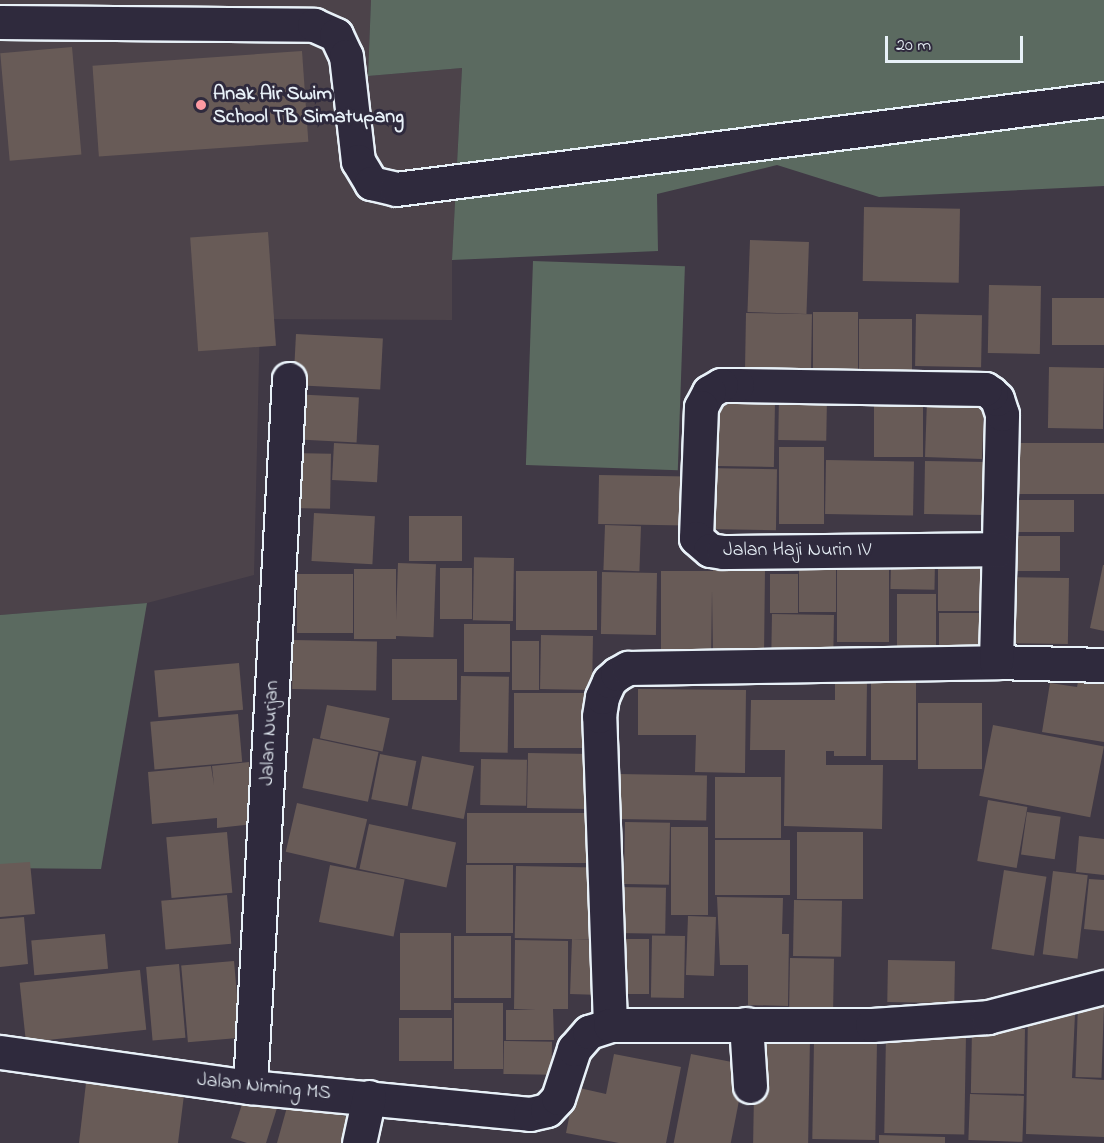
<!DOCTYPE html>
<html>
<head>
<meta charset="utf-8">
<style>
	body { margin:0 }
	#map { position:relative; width:1104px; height:1143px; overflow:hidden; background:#403945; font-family:"Indie Flower",sans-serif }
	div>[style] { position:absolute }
	.built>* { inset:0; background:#4c434a }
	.green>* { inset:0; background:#5b6a60; transform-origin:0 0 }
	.building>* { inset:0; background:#685b57; transform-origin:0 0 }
	.roads { filter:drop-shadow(2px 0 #e8f1f8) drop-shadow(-2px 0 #e8f1f8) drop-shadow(0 2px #e8f1f8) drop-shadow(0 -2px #e8f1f8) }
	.minor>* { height:33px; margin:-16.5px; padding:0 16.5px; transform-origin:16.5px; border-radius:16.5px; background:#2f2a3d }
	.dots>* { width:16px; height:16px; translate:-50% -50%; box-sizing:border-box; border:3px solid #2f2a3d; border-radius:50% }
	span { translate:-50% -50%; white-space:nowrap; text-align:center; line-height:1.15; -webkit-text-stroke:6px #2f2a3d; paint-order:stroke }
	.poi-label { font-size:20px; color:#e8f1f8; font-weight:700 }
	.left { translate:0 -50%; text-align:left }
	.street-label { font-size:20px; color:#e8f1f8 }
	.scale { position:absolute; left:885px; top:36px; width:138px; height:27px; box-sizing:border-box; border:3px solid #e8f1f8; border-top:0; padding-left:8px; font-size:18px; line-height:21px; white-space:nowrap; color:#e8f1f8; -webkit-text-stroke:4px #2f2a3d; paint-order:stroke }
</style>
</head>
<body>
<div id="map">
	<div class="built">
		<i style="clip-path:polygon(0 0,371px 0,368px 76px,462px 68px,452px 260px,452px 320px,260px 319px,254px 575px,147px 603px,0 615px)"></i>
	</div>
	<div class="green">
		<i style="clip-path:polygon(371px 0,1104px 0,1104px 186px,879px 197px,777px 165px,657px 194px,658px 251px,452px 260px,462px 68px,368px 76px)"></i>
		<i style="left:533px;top:261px;width:152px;height:204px;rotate:2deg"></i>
		<i style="clip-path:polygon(147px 603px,101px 869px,0 868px,0 615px)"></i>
	</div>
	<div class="building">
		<i style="left:72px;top:47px;width:108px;height:72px;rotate:85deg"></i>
		<i style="left:302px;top:51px;width:91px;height:210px;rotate:86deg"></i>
		<i style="left:864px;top:207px;width:96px;height:74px;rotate:1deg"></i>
		<i style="left:268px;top:232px;width:114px;height:78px;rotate:86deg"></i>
		<i style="left:750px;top:240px;width:59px;height:72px;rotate:2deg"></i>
		<i style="left:989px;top:285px;width:52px;height:68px;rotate:1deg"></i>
		<i style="left:1052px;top:298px;width:52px;height:47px"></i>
		<i style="left:813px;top:312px;width:45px;height:60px"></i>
		<i style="left:746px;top:313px;width:66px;height:62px;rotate:1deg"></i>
		<i style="left:916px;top:314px;width:66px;height:52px;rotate:1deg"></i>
		<i style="left:859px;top:319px;width:53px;height:51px"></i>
		<i style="left:296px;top:334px;width:87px;height:51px;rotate:3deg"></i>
		<i style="left:1049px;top:367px;width:55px;height:61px;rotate:1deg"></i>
		<i style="left:292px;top:394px;width:67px;height:45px;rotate:3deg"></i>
		<i style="left:779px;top:396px;width:48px;height:44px;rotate:1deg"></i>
		<i style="left:874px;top:399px;width:49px;height:58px"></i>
		<i style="left:927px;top:400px;width:57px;height:57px;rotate:2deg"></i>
		<i style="left:718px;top:401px;width:57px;height:65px;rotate:1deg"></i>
		<i style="left:334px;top:443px;width:45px;height:37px;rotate:3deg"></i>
		<i style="left:1006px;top:443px;width:98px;height:51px"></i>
		<i style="left:779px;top:447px;width:45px;height:77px"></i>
		<i style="left:291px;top:453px;width:40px;height:55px;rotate:1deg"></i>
		<i style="left:826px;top:460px;width:88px;height:54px;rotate:1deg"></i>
		<i style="left:925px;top:461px;width:62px;height:53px;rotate:1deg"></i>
		<i style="left:705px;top:468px;width:72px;height:61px;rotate:1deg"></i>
		<i style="left:599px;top:475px;width:88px;height:49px;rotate:1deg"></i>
		<i style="left:1008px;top:500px;width:66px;height:32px"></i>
		<i style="left:314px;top:513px;width:61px;height:48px;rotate:3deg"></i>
		<i style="left:462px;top:516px;width:45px;height:53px;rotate:90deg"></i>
		<i style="left:605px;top:525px;width:36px;height:45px;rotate:2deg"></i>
		<i style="left:1009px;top:536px;width:51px;height:35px"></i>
		<i style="left:799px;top:556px;width:37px;height:56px"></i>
		<i style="left:514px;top:558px;width:63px;height:40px;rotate:91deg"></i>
		<i style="left:891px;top:559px;width:44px;height:30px;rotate:1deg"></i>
		<i style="left:938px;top:560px;width:49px;height:51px"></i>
		<i style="left:398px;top:563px;width:38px;height:73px;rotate:2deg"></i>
		<i style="clip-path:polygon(1103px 565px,1104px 565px,1104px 631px,1090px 628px)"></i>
		<i style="left:440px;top:568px;width:32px;height:51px"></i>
		<i style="left:354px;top:569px;width:42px;height:70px"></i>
		<i style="clip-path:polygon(713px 569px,765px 569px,764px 655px,713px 655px,712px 590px,711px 663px,661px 662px,661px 571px,713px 571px)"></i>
		<i style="left:837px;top:570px;width:52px;height:72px"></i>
		<i style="left:516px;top:571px;width:81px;height:59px"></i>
		<i style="left:602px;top:572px;width:55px;height:62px;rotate:1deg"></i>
		<i style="left:297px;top:574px;width:56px;height:59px"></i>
		<i style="left:770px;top:574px;width:28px;height:39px"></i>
		<i style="left:1006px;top:577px;width:63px;height:66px;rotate:1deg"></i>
		<i style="left:897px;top:594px;width:39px;height:54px"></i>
		<i style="left:939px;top:613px;width:45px;height:36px"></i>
		<i style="left:772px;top:614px;width:62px;height:37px;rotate:1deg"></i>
		<i style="left:464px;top:624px;width:46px;height:48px"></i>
		<i style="left:541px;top:635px;width:52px;height:54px;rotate:1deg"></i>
		<i style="left:293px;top:640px;width:84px;height:49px;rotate:1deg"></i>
		<i style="left:512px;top:641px;width:27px;height:49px"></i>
		<i style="left:392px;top:659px;width:65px;height:41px"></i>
		<i style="left:239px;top:663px;width:47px;height:85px;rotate:85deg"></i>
		<i style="clip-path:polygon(1081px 667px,1104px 671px,1104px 742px,1042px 732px,1050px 683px,1077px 687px)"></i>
		<i style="left:871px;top:675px;width:45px;height:85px"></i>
		<i style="left:461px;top:676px;width:48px;height:76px;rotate:1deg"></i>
		<i style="clip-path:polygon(835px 681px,867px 681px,866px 756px,834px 756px,834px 751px,826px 751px,826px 765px,883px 765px,882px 829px,784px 826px,785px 750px,750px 750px,751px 700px,835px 700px)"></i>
		<i style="clip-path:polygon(638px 689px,746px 690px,745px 773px,695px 772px,696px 735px,638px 735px)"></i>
		<i style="left:514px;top:693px;width:73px;height:55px"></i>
		<i style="left:918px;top:703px;width:64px;height:66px"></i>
		<i style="left:327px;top:705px;width:64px;height:34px;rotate:12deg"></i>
		<i style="left:238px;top:714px;width:48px;height:88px;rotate:85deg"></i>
		<i style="left:993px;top:725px;width:113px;height:72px;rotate:11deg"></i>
		<i style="left:313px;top:738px;width:67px;height:51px;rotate:12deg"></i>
		<i style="left:528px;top:753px;width:63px;height:55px;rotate:1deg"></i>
		<i style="left:380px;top:754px;width:37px;height:46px;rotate:11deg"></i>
		<i style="left:422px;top:756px;width:53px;height:54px;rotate:11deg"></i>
		<i style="left:481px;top:759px;width:46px;height:46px;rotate:1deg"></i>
		<i style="clip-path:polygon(249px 762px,254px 824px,217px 828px,217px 818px,152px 824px,148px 772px,211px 766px,214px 785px,212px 766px)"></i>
		<i style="left:618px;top:774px;width:89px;height:45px;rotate:1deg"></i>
		<i style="left:715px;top:777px;width:66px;height:61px"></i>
		<i style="left:988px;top:800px;width:40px;height:62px;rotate:10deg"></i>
		<i style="left:297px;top:803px;width:72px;height:50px;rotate:13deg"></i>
		<i style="left:1027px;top:812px;width:34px;height:43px;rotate:8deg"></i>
		<i style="left:467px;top:813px;width:120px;height:50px"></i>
		<i style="left:625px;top:822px;width:45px;height:62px;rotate:1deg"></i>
		<i style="left:369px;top:824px;width:89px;height:46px;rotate:12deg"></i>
		<i style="left:671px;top:827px;width:37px;height:88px"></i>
		<i style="left:227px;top:832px;width:61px;height:61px;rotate:85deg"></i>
		<i style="left:797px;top:832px;width:66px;height:67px"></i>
		<i style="clip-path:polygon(1079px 836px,1104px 839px,1104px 875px,1076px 872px)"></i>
		<i style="left:715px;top:840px;width:75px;height:55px"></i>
		<i style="clip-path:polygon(30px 862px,35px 914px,0 917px,0 864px)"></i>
		<i style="left:330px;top:865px;width:76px;height:58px;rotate:11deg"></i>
		<i style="left:466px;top:865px;width:47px;height:68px"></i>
		<i style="left:516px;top:866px;width:80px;height:72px;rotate:1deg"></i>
		<i style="left:1004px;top:870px;width:43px;height:80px;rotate:9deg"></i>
		<i style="left:1053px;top:871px;width:35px;height:84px;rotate:7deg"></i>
		<i style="clip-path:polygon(1089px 879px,1104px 880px,1104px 931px,1084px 929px)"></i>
		<i style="left:617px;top:887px;width:49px;height:46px;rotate:1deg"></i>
		<i style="left:227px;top:895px;width:49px;height:66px;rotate:85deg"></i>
		<i style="clip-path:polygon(717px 897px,783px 898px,782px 934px,789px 934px,788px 1006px,748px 1005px,748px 965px,720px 965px)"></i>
		<i style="left:794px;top:900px;width:48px;height:56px;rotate:1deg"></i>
		<i style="left:688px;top:916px;width:28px;height:59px;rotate:2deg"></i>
		<i style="clip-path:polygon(24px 917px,28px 964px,0 967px,0 919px)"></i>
		<i style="left:400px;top:933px;width:51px;height:77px"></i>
		<i style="left:105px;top:934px;width:35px;height:74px;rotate:85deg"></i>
		<i style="left:454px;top:936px;width:57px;height:62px"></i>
		<i style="left:685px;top:936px;width:62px;height:33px;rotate:91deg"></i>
		<i style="left:572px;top:939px;width:31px;height:55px;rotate:2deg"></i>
		<i style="left:616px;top:939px;width:33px;height:55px"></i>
		<i style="clip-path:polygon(515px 940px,568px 941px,568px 1009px,553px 1009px,554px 1040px,506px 1040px,506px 1010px,536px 1010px,514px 1009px)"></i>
		<i style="left:790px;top:958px;width:44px;height:56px;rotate:1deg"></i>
		<i style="left:888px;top:960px;width:67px;height:42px;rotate:1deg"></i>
		<i style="left:234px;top:961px;width:77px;height:53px;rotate:85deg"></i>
		<i style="left:179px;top:964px;width:74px;height:33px;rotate:85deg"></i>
		<i style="left:140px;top:970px;width:60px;height:121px;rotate:84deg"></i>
		<i style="left:454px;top:1003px;width:49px;height:66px"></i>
		<i style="left:1078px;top:1004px;width:26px;height:73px;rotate:2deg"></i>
		<i style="clip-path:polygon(1028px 1012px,1075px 1014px,1072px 1078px,1104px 1080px,1104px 1137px,1026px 1134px)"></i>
		<i style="left:452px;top:1018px;width:43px;height:53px;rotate:90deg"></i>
		<i style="left:972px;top:1028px;width:53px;height:65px;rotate:1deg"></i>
		<i style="left:886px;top:1034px;width:80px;height:99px;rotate:1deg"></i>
		<i style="left:755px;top:1036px;width:55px;height:107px;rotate:1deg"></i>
		<i style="left:504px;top:1041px;width:48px;height:33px;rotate:1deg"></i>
		<i style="left:814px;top:1041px;width:63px;height:98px;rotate:1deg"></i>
		<i style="clip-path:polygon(614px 1054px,681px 1067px,666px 1143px,619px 1143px,566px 1133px,575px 1087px,606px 1094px)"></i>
		<i style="left:691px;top:1054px;width:56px;height:91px;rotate:11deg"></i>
		<i style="clip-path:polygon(86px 1083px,184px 1095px,178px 1143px,79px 1143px)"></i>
		<i style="left:970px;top:1094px;width:54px;height:46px;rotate:2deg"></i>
		<i style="clip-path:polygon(244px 1098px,277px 1108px,266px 1143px,247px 1143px,231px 1138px)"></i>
		<i style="clip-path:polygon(289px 1100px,348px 1117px,341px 1143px,277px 1143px)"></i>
		<i style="clip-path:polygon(879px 1135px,945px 1137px,945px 1143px,879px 1143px)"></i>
	</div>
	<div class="roads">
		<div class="minor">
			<i style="left:0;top:22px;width:314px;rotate:0.5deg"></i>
			<i style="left:314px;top:25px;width:24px;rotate:24deg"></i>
			<i style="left:336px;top:35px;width:23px;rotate:65deg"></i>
			<i style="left:346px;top:56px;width:106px;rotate:83.5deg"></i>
			<i style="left:358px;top:161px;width:26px;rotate:59deg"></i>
			<i style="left:371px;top:183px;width:26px;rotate:13deg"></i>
			<i style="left:396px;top:189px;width:714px;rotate:-7.24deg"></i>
			<i style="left:996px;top:662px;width:108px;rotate:1.6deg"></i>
			<i style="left:746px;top:1024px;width:62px;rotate:86.3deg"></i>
			<i style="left:610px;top:1025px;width:309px;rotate:-92deg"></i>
			<i style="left:599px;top:716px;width:19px;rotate:-81deg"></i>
			<i style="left:602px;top:697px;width:17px;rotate:-66deg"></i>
			<i style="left:609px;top:681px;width:11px;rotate:-41deg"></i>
			<i style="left:617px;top:674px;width:13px;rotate:-29deg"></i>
			<i style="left:628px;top:668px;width:368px;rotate:-0.9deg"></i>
			<i style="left:996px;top:662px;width:248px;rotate:-88.6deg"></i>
			<i style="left:1002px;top:414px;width:16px;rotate:-108deg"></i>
			<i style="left:997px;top:399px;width:8px;rotate:-135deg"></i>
			<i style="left:991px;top:393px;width:7px;rotate:-146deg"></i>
			<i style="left:985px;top:389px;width:248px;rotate:-179.1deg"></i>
			<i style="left:737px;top:385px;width:16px;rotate:180deg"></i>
			<i style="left:721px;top:385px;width:14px;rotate:150deg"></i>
			<i style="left:709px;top:392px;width:17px;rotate:118deg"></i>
			<i style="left:701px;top:407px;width:131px;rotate:92.2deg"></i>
			<i style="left:696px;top:538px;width:18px;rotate:41deg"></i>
			<i style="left:710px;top:550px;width:13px;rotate:9deg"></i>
			<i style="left:723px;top:552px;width:274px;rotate:-0.6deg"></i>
			<i style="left:0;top:1052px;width:252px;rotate:8deg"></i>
			<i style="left:250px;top:1087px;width:281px;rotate:5.5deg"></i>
			<i style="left:530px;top:1114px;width:17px;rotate:-13deg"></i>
			<i style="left:547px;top:1110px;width:16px;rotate:-47deg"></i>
			<i style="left:558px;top:1098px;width:52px;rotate:-71.9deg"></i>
			<i style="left:574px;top:1049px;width:23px;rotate:-49deg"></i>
			<i style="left:589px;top:1032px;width:22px;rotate:-18deg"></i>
			<i style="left:610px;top:1025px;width:262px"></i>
			<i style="left:872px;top:1025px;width:116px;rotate:-3.9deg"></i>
			<i style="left:988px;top:1017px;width:120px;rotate:-14.5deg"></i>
			<i style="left:250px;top:1087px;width:709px;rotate:-86.85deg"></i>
			<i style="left:359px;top:1143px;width:47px;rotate:-77.7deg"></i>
		</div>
	</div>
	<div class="dots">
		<i style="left:201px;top:105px;background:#ff9aa2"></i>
	</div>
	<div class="poi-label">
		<span class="left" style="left:213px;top:106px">Anak Air Swim<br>School TB Simatupang</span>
	</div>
	<div class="street-label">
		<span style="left:797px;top:550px">Jalan Haji Nurin IV</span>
		<span style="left:270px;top:733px;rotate:-87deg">Jalan Nurjan</span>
		<span style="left:264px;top:1087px;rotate:6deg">Jalan Niming MS</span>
	</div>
	<div class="scale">20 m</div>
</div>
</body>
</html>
